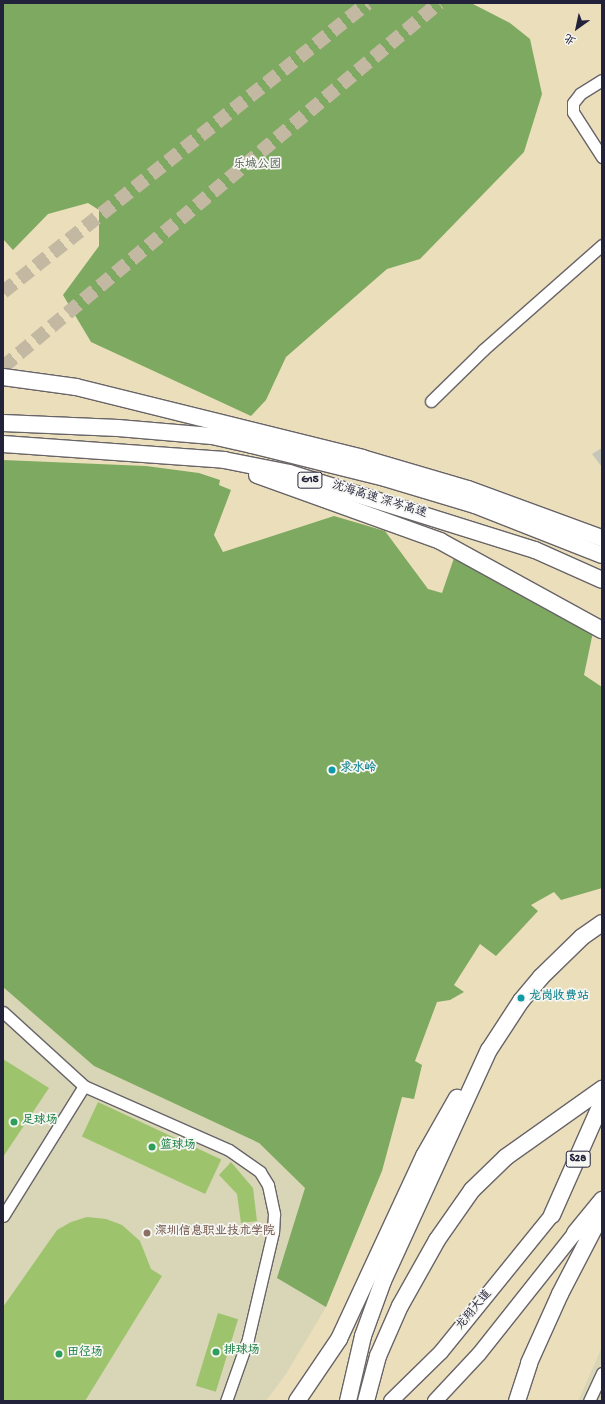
<!DOCTYPE html>
<html>
<head>
<meta charset="utf-8">
<style>
	body { margin:0 }
	#map { position:relative; width:605px; height:1404px; overflow:hidden; background:#ebdebb; font-family:"Gochi Hand","LXGW WenKai TC",sans-serif }
	div>[style] { position:absolute }
	.built>* { inset:0; background:#d8d6b6 }
	.industrial>* { inset:0; background:#c4c6b9 }
	.green>* { inset:0; background:#9ec36d; transform-origin:0 0 }
	.forest>* { inset:0; background:#7ea960 }
	.major-tunnel>* { height:14px; margin-top:-7px; transform-origin:0; background:repeating-linear-gradient(90deg,#c3b8a1 0 14px,transparent 0 21px) }
	.roads { filter:drop-shadow(1px 0 #686468) drop-shadow(-1px 0 #686468) drop-shadow(0 1px #686468) drop-shadow(0 -1px #686468) }
	.minor>* { height:11px; margin:-5.5px; padding:0 5.5px; transform-origin:5.5px; border-radius:5.5px; background:#fff }
	.major>* { height:14px; margin:-7px; padding:0 7px; transform-origin:7px; border-radius:7px; background:#fff }
	.highway>* { height:16px; margin:-8px; padding:0 8px; transform-origin:8px; border-radius:8px; background:#fff }
	.dots>* { width:11px; height:11px; translate:-50% -50%; box-sizing:border-box; border:2px solid #f6f6f2; border-radius:50% }
	span { translate:-50% -50%; white-space:nowrap; text-align:center; line-height:1.15; -webkit-text-stroke:3.5px #f6f6f2; paint-order:stroke }
	.shield-label span { padding:1px 3px; background:#f6f6f2; border:1px solid; border-radius:3px; -webkit-text-stroke-width:0 }
	.shield-label { font-size:11px; color:#22223b; font-weight:700 }
	.park-label { font-size:12px; color:#4d5a4c }
	.street-label { font-size:12px; color:#22223b }
	.culture-label { font-size:12px; color:#0d838f; font-weight:700 }
	.left { translate:0 -50%; text-align:left }
	.leisure-label { font-size:12px; color:#27864d; font-weight:700 }
	.education-label { font-size:12px; color:#785e54; font-weight:700 }
	.frame { position:absolute; inset:0; border:4px solid #22223b; pointer-events:none }
	.north { position:absolute; left:557px; top:8px; width:40px; height:40px; -webkit-text-stroke:3px #f6f6f2; paint-order:stroke; rotate:213deg; font-size:11px; font-weight:700; line-height:16px; text-align:center; color:#22223b }
	.north::after { content:''; display:block; margin:auto; width:14px; height:18px; background:#22223b; clip-path:polygon(50% 0,100% 100%,50% 72%,0 100%) }
</style>
</head>
<body>
<div id="map">
	<div class="built">
		<i style="clip-path:polygon(3px 987px,94px 1066px,259px 1143px,305px 1188px,278px 1278px,326px 1307px,286px 1374px,266px 1401px,3px 1401px)"></i>
		<i style="clip-path:polygon(602px 1347px,602px 1401px,578px 1401px)"></i>
	</div>
	<div class="industrial">
		<i style="clip-path:polygon(602px 448px,602px 467px,592px 454px)"></i>
	</div>
	<div class="green">
		<i style="clip-path:polygon(3px 1059px,49px 1088px,3px 1157px)"></i>
		<i style="left:98px;top:1102px;width:136px;height:38px;rotate:25deg"></i>
		<i style="clip-path:polygon(231px 1162px,253px 1188px,257px 1221px,241px 1223px,237px 1194px,219px 1175px)"></i>
		<i style="clip-path:polygon(87px 1217px,106px 1219px,122px 1225px,140px 1241px,151px 1269px,162px 1276px,85px 1401px,3px 1401px,3px 1307px,57px 1230px,71px 1222px)"></i>
		<i style="left:218px;top:1313px;width:21px;height:76px;rotate:17deg"></i>
	</div>
	<div class="forest">
		<i style="clip-path:polygon(3px 3px,471px 3px,510px 23px,530px 39px,542px 94px,524px 152px,420px 259px,387px 269px,286px 357px,266px 400px,251px 416px,91px 342px,63px 295px,99px 246px,99px 210px,88px 203px,48px 214px,13px 250px,3px 239px)"></i>
		<i style="clip-path:polygon(3px 460px,146px 466px,199px 473px,220px 480px,219px 485px,231px 490px,214px 535px,223px 552px,334px 516px,385px 531px,428px 589px,442px 593px,454px 558px,593px 632px,584px 675px,602px 687px,602px 888px,561px 900px,554px 892px,531px 905px,538px 911px,496px 956px,480px 944px,454px 985px,464px 992px,450px 1000px,437px 1002px,415px 1061px,422px 1065px,414px 1099px,402px 1097px,382px 1171px,326px 1307px,277px 1278px,305px 1188px,259px 1143px,94px 1066px,3px 987px)"></i>
	</div>
	<div class="major-tunnel">
		<i style="left:3px;top:292px;width:465px;rotate:-38.4deg"></i>
		<i style="left:3px;top:367px;width:568px;rotate:-39.86deg"></i>
	</div>
	<div class="roads">
		<div class="minor">
			<i style="left:602px;top:80px;width:26px;rotate:148deg"></i>
			<i style="left:580px;top:94px;width:11px;rotate:128deg"></i>
			<i style="left:573px;top:103px;width:9px;rotate:90deg"></i>
			<i style="left:573px;top:112px;width:54px;rotate:57.2deg"></i>
			<i style="left:431px;top:401px;width:73px;rotate:-44.4deg"></i>
			<i style="left:483px;top:350px;width:159px;rotate:-41.4deg"></i>
			<i style="left:3px;top:1012px;width:110px;rotate:42.4deg"></i>
			<i style="left:84px;top:1086px;width:158px;rotate:23.8deg"></i>
			<i style="left:229px;top:1150px;width:38px;rotate:35deg"></i>
			<i style="left:260px;top:1172px;width:15px;rotate:58deg"></i>
			<i style="left:268px;top:1185px;width:30px;rotate:78deg"></i>
			<i style="left:274px;top:1214px;width:18px;rotate:93deg"></i>
			<i style="left:273px;top:1232px;width:110px;rotate:103.2deg"></i>
			<i style="left:248px;top:1339px;width:66px;rotate:109.5deg"></i>
			<i style="left:3px;top:1216px;width:153px;rotate:-58.1deg"></i>
			<i style="left:589px;top:1401px;width:31px;rotate:-65deg"></i>
		</div>
		<div class="major">
			<i style="left:391px;top:1401px;width:70px;rotate:-44.4deg"></i>
			<i style="left:441px;top:1352px;width:176px;rotate:-51deg"></i>
			<i style="left:435px;top:1401px;width:64px;rotate:-46.9deg"></i>
			<i style="left:479px;top:1354px;width:154px;rotate:-51.6deg"></i>
		</div>
		<div class="highway">
			<i style="left:3px;top:377px;width:74px;rotate:7.8deg"></i>
			<i style="left:76px;top:387px;width:295px;rotate:13.9deg"></i>
			<i style="left:362px;top:458px;width:110px;rotate:16.3deg"></i>
			<i style="left:468px;top:489px;width:143px;rotate:20.1deg"></i>
			<i style="left:3px;top:423px;width:115px;rotate:2.5deg"></i>
			<i style="left:118px;top:428px;width:94px;rotate:4.9deg"></i>
			<i style="left:212px;top:436px;width:41px;rotate:12.7deg"></i>
			<i style="left:252px;top:445px;width:137px;rotate:13.9deg"></i>
			<i style="left:385px;top:478px;width:94px;rotate:16.7deg"></i>
			<i style="left:475px;top:505px;width:136px;rotate:21.5deg"></i>
			<i style="left:3px;top:444px;width:222px;rotate:4.1deg"></i>
			<i style="left:224px;top:460px;width:66px;rotate:11.3deg"></i>
			<i style="left:289px;top:473px;width:258px;rotate:17.4deg"></i>
			<i style="left:535px;top:550px;width:73px;rotate:24.1deg"></i>
			<i style="left:257px;top:475px;width:195px;rotate:19.8deg"></i>
			<i style="left:440px;top:541px;width:185px;rotate:28.8deg"></i>
			<i style="left:552px;top:1215px;width:124px;rotate:-66.1deg"></i>
			<i style="left:575px;top:1233px;width:43px;rotate:-50.7deg"></i>
			<i style="left:297px;top:1401px;width:75px;rotate:-55.9deg"></i>
			<i style="left:339px;top:1339px;width:202px;rotate:-65.1deg"></i>
			<i style="left:424px;top:1156px;width:67px;rotate:-60.4deg"></i>
			<i style="left:348px;top:1401px;width:67px;rotate:-77deg"></i>
			<i style="left:363px;top:1336px;width:59px;rotate:-70deg"></i>
			<i style="left:383px;top:1281px;width:254px;rotate:-65.4deg"></i>
			<i style="left:489px;top:1050px;width:59px;rotate:-56.9deg"></i>
			<i style="left:521px;top:1001px;width:31px;rotate:-50deg"></i>
			<i style="left:541px;top:977px;width:57px;rotate:-44.3deg"></i>
			<i style="left:582px;top:937px;width:24px;rotate:-35deg"></i>
			<i style="left:366px;top:1401px;width:47px;rotate:-75.1deg"></i>
			<i style="left:378px;top:1356px;width:55px;rotate:-66.3deg"></i>
			<i style="left:400px;top:1306px;width:76px;rotate:-60.7deg"></i>
			<i style="left:437px;top:1240px;width:61px;rotate:-55deg"></i>
			<i style="left:472px;top:1190px;width:47px;rotate:-44.1deg"></i>
			<i style="left:506px;top:1157px;width:118px;rotate:-35.3deg"></i>
			<i style="left:517px;top:1401px;width:40px;rotate:-72deg"></i>
			<i style="left:529px;top:1363px;width:76px;rotate:-65.8deg"></i>
			<i style="left:560px;top:1294px;width:91px;rotate:-62.6deg"></i>
		</div>
	</div>
	<div class="dots">
		<i style="left:332px;top:770px;background:#0f9aa8"></i>
		<i style="left:521px;top:998px;background:#0f9aa8"></i>
		<i style="left:14px;top:1122px;background:#2e9e5b"></i>
		<i style="left:152px;top:1147px;background:#2e9e5b"></i>
		<i style="left:147px;top:1233px;background:#8d6e63"></i>
		<i style="left:216px;top:1352px;background:#2e9e5b"></i>
		<i style="left:59px;top:1354px;background:#2e9e5b"></i>
	</div>
	<div class="shield-label">
		<span style="left:310px;top:480px">G15</span>
		<span style="left:578px;top:1159px">S28</span>
	</div>
	<div class="park-label">
		<span style="left:257px;top:166px">乐城公园</span>
	</div>
	<div class="street-label">
		<span style="left:379px;top:501px;rotate:17deg">沈海高速 深岑高速</span>
		<span style="left:475px;top:1311px;rotate:-50deg">龙翔大道</span>
	</div>
	<div class="culture-label">
		<span class="left" style="left:340px;top:770px">求水岭</span>
		<span class="left" style="left:529px;top:998px">龙岗收费站</span>
	</div>
	<div class="leisure-label">
		<span class="left" style="left:22px;top:1122px">足球场</span>
		<span class="left" style="left:160px;top:1147px">篮球场</span>
		<span class="left" style="left:224px;top:1352px">排球场</span>
		<span class="left" style="left:67px;top:1354px">田径场</span>
	</div>
	<div class="education-label">
		<span class="left" style="left:155px;top:1233px">深圳信息职业技术学院</span>
	</div>
	<div class="frame"></div>
	<div class="north">北</div>
</div>
</body>
</html>
